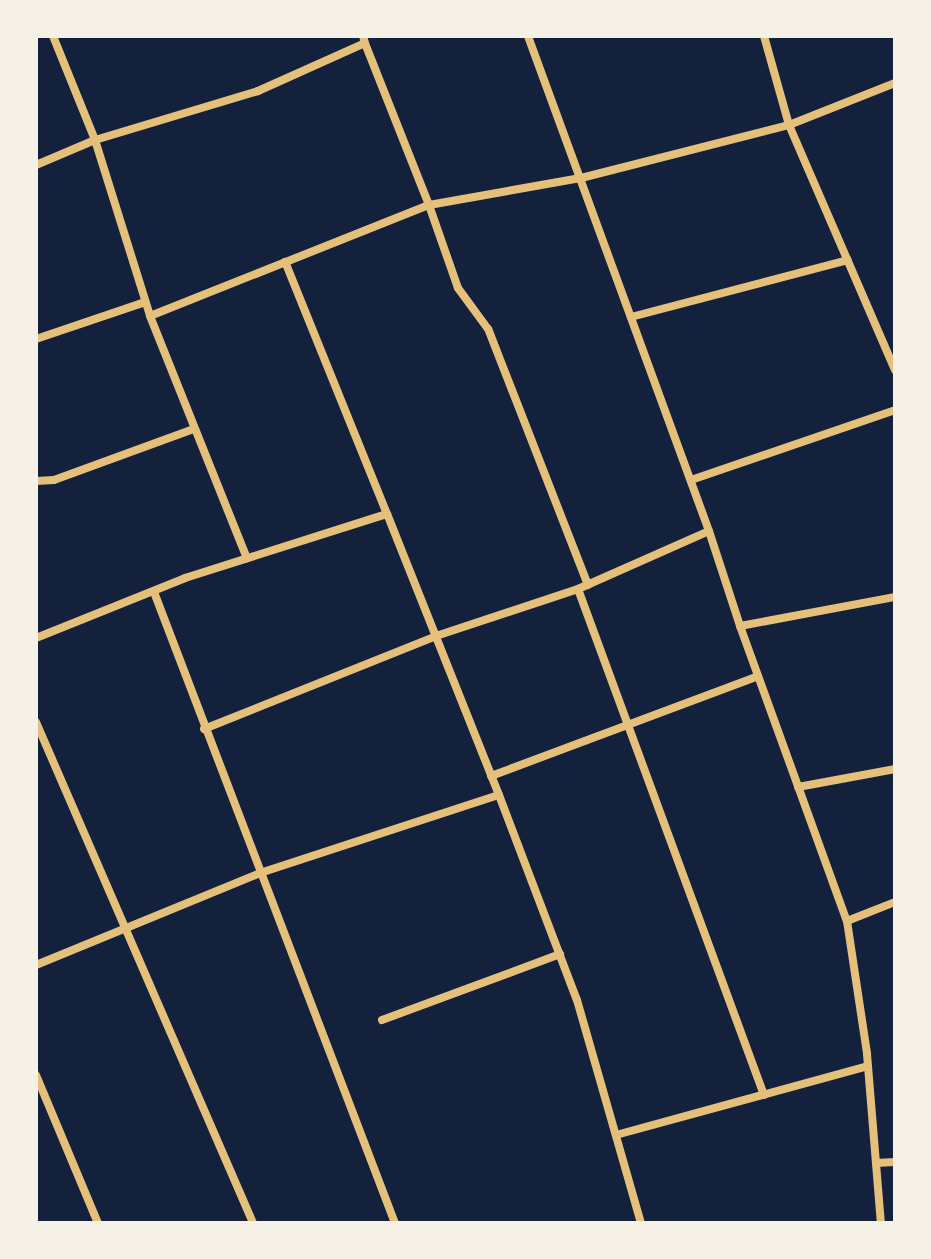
<!DOCTYPE html>
<html>
<head>
<meta charset="utf-8">
<style>
	body { margin:0 }
	#map { position:relative; width:931px; height:1259px; overflow:hidden; background:#14213d; font-family:"Asap Condensed",sans-serif }
	div>[style] { position:absolute }
	.minor>* { height:8px; margin:-4px; padding:0 4px; transform-origin:4px; border-radius:4px; background:#e5c07b }
	span { translate:-50% -50%; white-space:nowrap; text-align:center; line-height:1.15; -webkit-text-stroke:8px #f6f1e7; paint-order:stroke }
	.frame { position:absolute; inset:0; border:38px solid #f6f1e7; pointer-events:none }
</style>
</head>
<body>
<div id="map">
	<div class="minor">
		<i style="left:53px;top:36px;width:112px;rotate:68deg"></i>
		<i style="left:95px;top:140px;width:170px;rotate:-16.7deg"></i>
		<i style="left:258px;top:91px;width:117px;rotate:-24.2deg"></i>
		<i style="left:365px;top:43px;width:7px;rotate:-106deg"></i>
		<i style="left:895px;top:83px;width:114px;rotate:158.4deg"></i>
		<i style="left:789px;top:125px;width:267px;rotate:66.6deg"></i>
		<i style="left:36px;top:165px;width:64px;rotate:-23deg"></i>
		<i style="left:95px;top:140px;width:184px;rotate:72.6deg"></i>
		<i style="left:150px;top:316px;width:300px;rotate:-21.7deg"></i>
		<i style="left:429px;top:205px;width:174px;rotate:-111.6deg"></i>
		<i style="left:150px;top:316px;width:261px;rotate:68.2deg"></i>
		<i style="left:631px;top:317px;width:224px;rotate:-14.7deg"></i>
		<i style="left:36px;top:339px;width:115px;rotate:-18.7deg"></i>
		<i style="left:691px;top:480px;width:216px;rotate:-18.9deg"></i>
		<i style="left:36px;top:481px;width:18px;rotate:-3deg"></i>
		<i style="left:54px;top:480px;width:148px;rotate:-20.1deg"></i>
		<i style="left:709px;top:531px;width:100px;rotate:71.9deg"></i>
		<i style="left:740px;top:626px;width:158px;rotate:-10.6deg"></i>
		<i style="left:588px;top:585px;width:275px;rotate:-111.3deg"></i>
		<i style="left:488px;top:329px;width:51px;rotate:-126.2deg"></i>
		<i style="left:458px;top:288px;width:88px;rotate:-109.3deg"></i>
		<i style="left:429px;top:205px;width:154px;rotate:-10.1deg"></i>
		<i style="left:581px;top:178px;width:215px;rotate:-14.3deg"></i>
		<i style="left:789px;top:125px;width:92px;rotate:-105.7deg"></i>
		<i style="left:578px;top:589px;width:539px;rotate:69.82deg"></i>
		<i style="left:154px;top:592px;width:675px;rotate:69.1deg"></i>
		<i style="left:740px;top:626px;width:314px;rotate:70.1deg"></i>
		<i style="left:847px;top:921px;width:52px;rotate:-21.6deg"></i>
		<i style="left:36px;top:638px;width:161px;rotate:-21.9deg"></i>
		<i style="left:185px;top:578px;width:212px;rotate:-17.6deg"></i>
		<i style="left:387px;top:514px;width:272px;rotate:-112deg"></i>
		<i style="left:36px;top:722px;width:546px;rotate:66.58deg"></i>
		<i style="left:204px;top:729px;width:250px;rotate:-21.8deg"></i>
		<i style="left:436px;top:636px;width:150px;rotate:-18.3deg"></i>
		<i style="left:578px;top:589px;width:143px;rotate:-23.9deg"></i>
		<i style="left:709px;top:531px;width:527px;rotate:-110.09deg"></i>
		<i style="left:491px;top:776px;width:285px;rotate:-20.5deg"></i>
		<i style="left:798px;top:787px;width:99px;rotate:-10.5deg"></i>
		<i style="left:499px;top:795px;width:219px;rotate:69.2deg"></i>
		<i style="left:577px;top:1000px;width:232px;rotate:74deg"></i>
		<i style="left:847px;top:921px;width:134px;rotate:81.4deg"></i>
		<i style="left:867px;top:1054px;width:170px;rotate:85.3deg"></i>
		<i style="left:36px;top:965px;width:242px;rotate:-22.3deg"></i>
		<i style="left:260px;top:873px;width:251px;rotate:-18.1deg"></i>
		<i style="left:499px;top:795px;width:302px;rotate:-111.7deg"></i>
		<i style="left:382px;top:1020px;width:190px;rotate:-20.3deg"></i>
		<i style="left:36px;top:1075px;width:160px;rotate:67.3deg"></i>
		<i style="left:616px;top:1135px;width:261px;rotate:-15.3deg"></i>
		<i style="left:876px;top:1163px;width:19px;rotate:-3deg"></i>
	</div>
	<div class="frame"></div>
</div>
</body>
</html>
